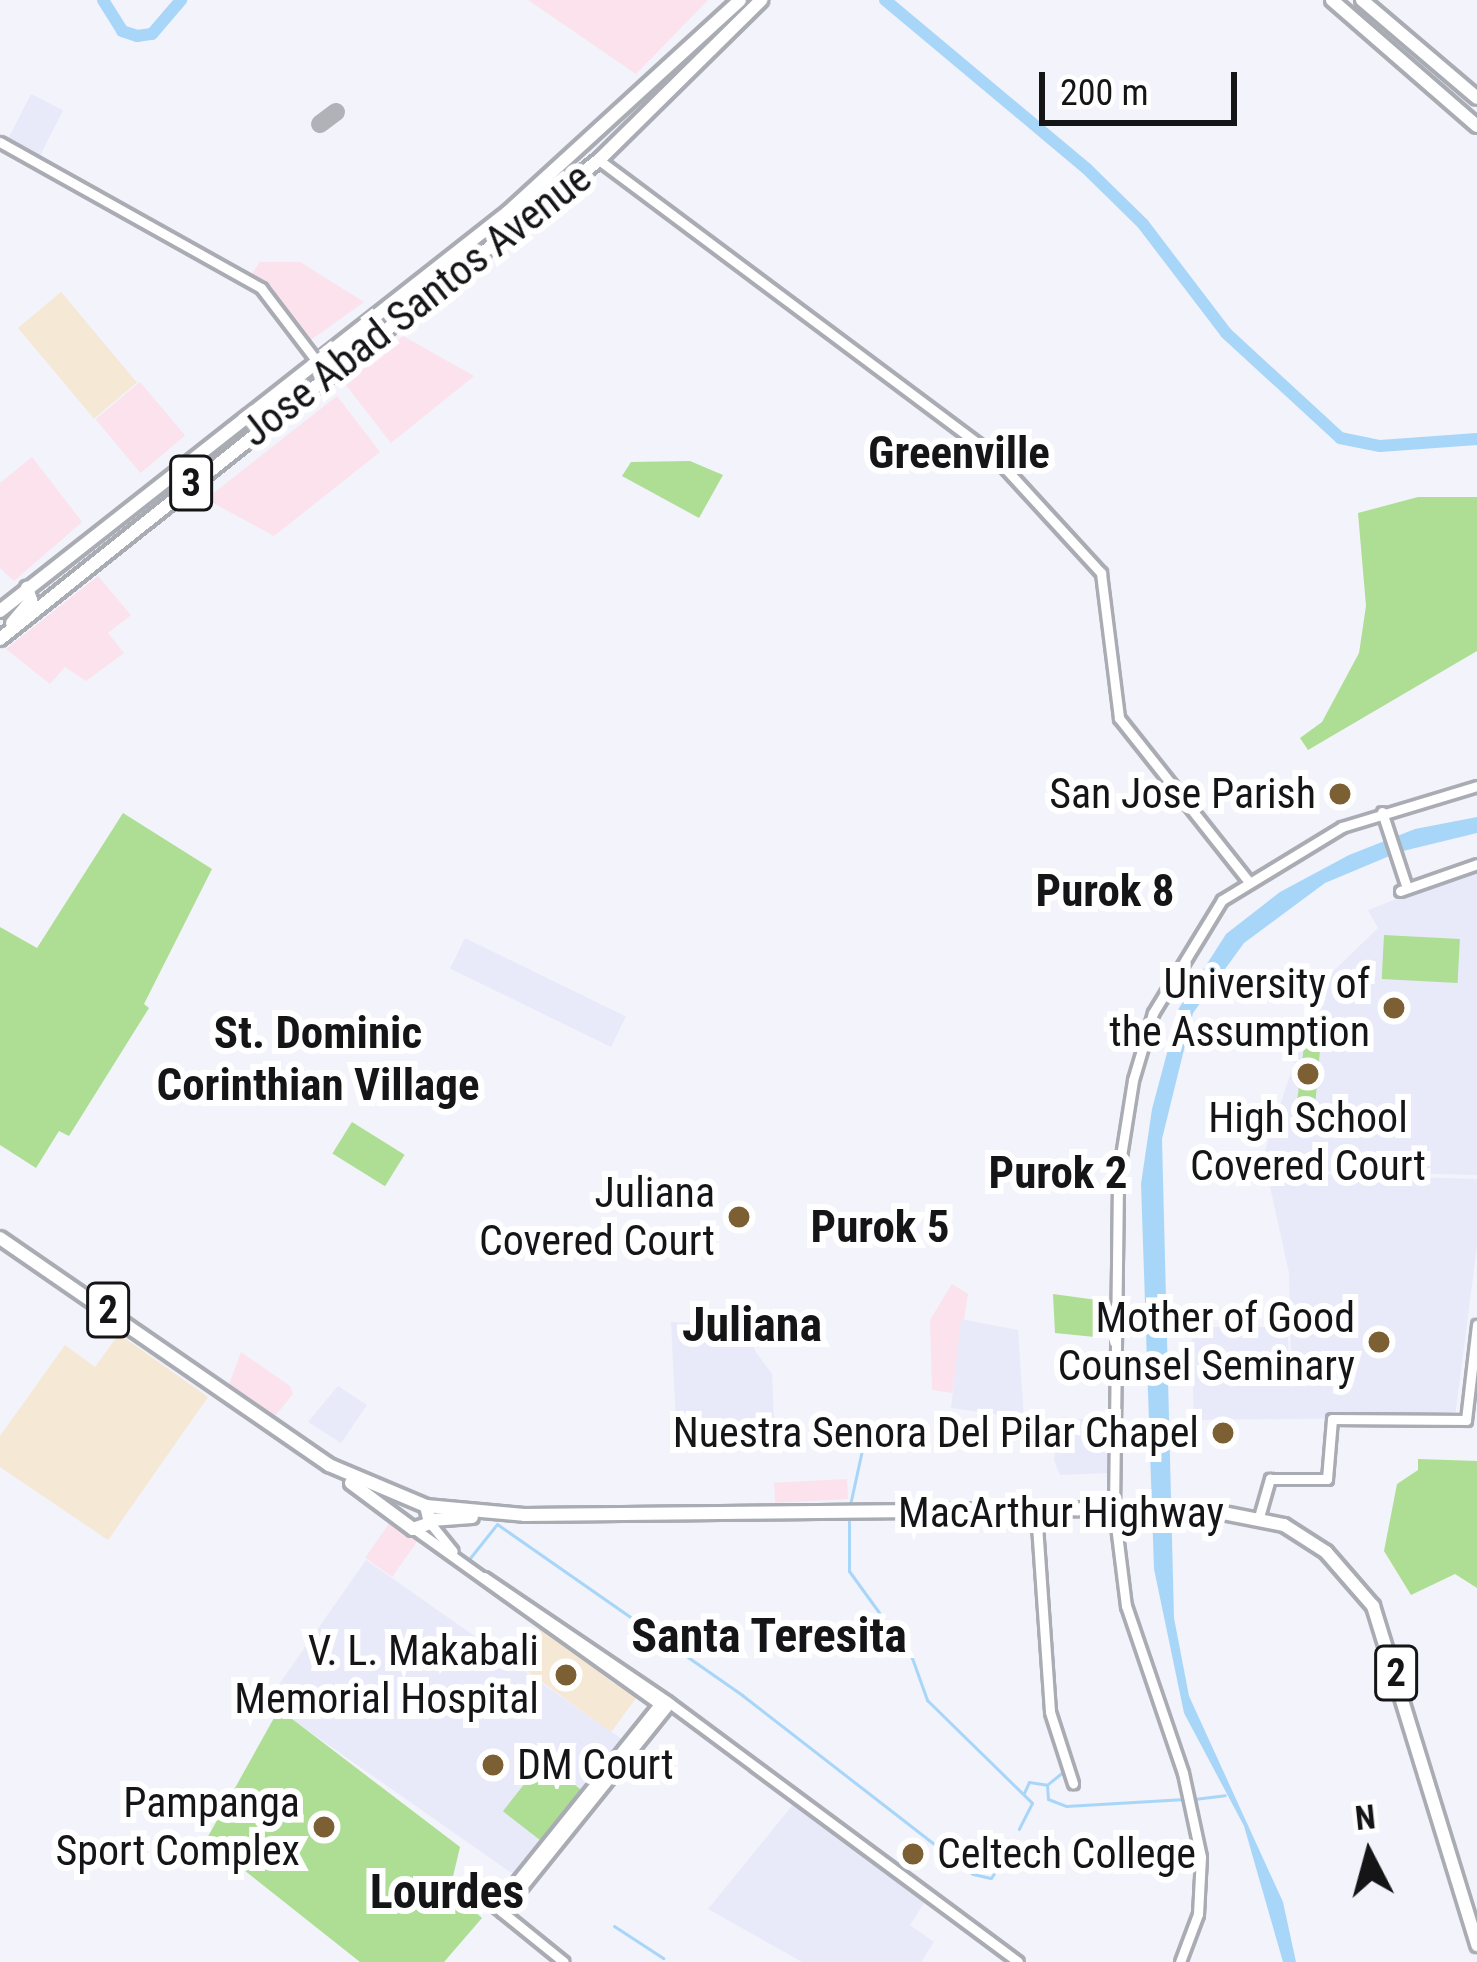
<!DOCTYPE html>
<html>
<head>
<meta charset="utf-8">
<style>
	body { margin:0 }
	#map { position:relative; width:1477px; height:1962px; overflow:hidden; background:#f2f3fb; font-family:"Roboto Condensed",sans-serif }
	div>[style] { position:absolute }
	.commercial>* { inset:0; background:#fbe2ec; transform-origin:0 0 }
	.built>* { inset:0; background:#e8eafa; transform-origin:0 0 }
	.medical>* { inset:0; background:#f5e8d4; transform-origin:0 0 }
	.green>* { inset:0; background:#adde93; transform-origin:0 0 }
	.water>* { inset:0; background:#a8d6f9 }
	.stream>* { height:3px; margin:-1.5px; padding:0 1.5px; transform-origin:1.5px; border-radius:1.5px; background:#a8d6f9 }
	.river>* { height:12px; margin:-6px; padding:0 6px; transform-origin:6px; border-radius:6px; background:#a8d6f9 }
	.taxiway>* { height:18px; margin:-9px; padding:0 9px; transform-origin:9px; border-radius:9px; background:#b1b2b8 }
	.roads { filter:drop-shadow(3px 0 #aaacb4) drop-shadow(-3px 0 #aaacb4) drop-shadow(0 3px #aaacb4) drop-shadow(0 -3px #aaacb4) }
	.secondary>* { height:9px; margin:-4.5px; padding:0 4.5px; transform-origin:4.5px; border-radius:4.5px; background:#fff }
	.highway>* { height:12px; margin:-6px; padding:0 6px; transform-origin:6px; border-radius:6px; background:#fff }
	.dots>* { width:33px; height:33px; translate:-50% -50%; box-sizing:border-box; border:6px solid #fff; border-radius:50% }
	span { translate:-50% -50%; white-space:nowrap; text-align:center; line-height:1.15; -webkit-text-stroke:12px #fff; paint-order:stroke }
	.shield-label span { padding:3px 9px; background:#fff; border:3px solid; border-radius:9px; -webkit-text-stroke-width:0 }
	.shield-label { font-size:39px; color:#151518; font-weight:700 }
	.street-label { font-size:42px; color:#151518 }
	.poi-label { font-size:42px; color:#151518 }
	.right { translate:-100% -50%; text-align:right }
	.left { translate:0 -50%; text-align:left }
	.neighbourhood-label { font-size:45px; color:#151518; font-weight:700 }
	.quarter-label { font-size:48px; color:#151518; font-weight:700 }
	.north { position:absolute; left:1309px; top:1794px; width:120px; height:120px; -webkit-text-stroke:9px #fff; paint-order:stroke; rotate:354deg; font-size:33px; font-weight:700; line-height:48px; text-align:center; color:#151518 }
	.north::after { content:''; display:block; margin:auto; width:42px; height:54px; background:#151518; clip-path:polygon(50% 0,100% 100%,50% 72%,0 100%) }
	.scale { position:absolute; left:1039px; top:72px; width:198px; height:54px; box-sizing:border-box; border:6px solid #151518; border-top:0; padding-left:15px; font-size:36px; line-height:42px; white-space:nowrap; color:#151518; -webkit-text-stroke:9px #fff; paint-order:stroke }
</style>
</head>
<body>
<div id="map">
	<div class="commercial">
		<i style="clip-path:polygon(528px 0,708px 0,636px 74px)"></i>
		<i style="clip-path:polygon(260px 262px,300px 262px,364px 302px,308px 342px,248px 279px)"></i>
		<i style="clip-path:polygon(403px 336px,474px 376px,391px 443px,345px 384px)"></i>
		<i style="left:140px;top:382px;width:70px;height:58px;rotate:50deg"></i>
		<i style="clip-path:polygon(337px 396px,380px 452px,274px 536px,206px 499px)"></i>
		<i style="clip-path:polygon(32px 457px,82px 522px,14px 581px,0 568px,0 483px)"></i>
		<i style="clip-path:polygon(98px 576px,131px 615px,108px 633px,124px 653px,86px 681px,65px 667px,50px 684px,6px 649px)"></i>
		<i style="clip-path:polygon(952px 1284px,968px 1294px,952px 1393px,932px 1390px,930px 1320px)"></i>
		<i style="clip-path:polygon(241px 1352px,290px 1386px,293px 1394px,275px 1416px,229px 1385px)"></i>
		<i style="left:847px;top:1479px;width:20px;height:73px;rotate:87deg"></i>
		<i style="left:391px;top:1521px;width:33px;height:45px;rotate:35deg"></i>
	</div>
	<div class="built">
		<i style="left:31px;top:94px;width:36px;height:54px;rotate:27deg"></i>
		<i style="clip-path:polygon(1477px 868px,1477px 1175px,1259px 1169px,1320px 984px,1378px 928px,1368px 910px)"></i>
		<i style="left:465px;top:938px;width:179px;height:34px;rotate:26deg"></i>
		<i style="clip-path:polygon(1267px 1173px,1477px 1179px,1477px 1246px,1455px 1417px,1194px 1420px,1191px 1327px,1287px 1327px,1292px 1394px,1289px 1273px)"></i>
		<i style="clip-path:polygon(961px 1319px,1018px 1330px,1024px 1418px,951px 1408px)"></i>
		<i style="clip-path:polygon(671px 1322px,748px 1324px,755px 1351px,772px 1374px,774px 1420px,676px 1423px)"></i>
		<i style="clip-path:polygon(338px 1386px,367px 1405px,341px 1443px,308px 1422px)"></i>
		<i style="clip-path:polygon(1061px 1417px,1112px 1422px,1107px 1473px,1060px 1475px,1054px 1460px)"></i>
		<i style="left:366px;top:1560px;width:315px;height:173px;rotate:35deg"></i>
		<i style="clip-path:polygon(796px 1801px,926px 1900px,910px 1925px,934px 1942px,921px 1962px,802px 1962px,708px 1909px)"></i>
	</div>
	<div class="medical">
		<i style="left:61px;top:292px;width:118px;height:56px;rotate:50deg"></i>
		<i style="clip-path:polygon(119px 1334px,208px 1397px,108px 1540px,0 1467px,0 1436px,65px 1345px,95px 1367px)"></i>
		<i style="clip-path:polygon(543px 1625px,613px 1683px,640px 1693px,611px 1732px,513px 1661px)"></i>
	</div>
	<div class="green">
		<i style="clip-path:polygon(690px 461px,723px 475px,699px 518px,622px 476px,631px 462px)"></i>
		<i style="clip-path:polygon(1418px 497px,1477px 497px,1477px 651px,1308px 750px,1300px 738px,1322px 722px,1359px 653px,1366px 606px,1358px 513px)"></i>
		<i style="clip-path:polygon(123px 813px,212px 869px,144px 1004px,149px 1008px,69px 1136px,59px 1131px,36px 1168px,0 1145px,0 927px,37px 948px)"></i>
		<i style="left:1384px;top:935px;width:76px;height:44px;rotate:3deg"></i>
		<i style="clip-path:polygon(1308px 1015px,1323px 1016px,1314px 1118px,1295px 1117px)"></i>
		<i style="left:352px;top:1122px;width:62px;height:37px;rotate:32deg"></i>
		<i style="clip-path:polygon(1053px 1294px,1097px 1300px,1095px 1337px,1055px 1333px)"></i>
		<i style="clip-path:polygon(1418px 1459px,1477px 1461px,1477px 1588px,1455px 1574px,1411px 1595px,1384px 1551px,1397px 1484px,1418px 1470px)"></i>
		<i style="clip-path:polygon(279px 1709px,460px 1847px,450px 1889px,482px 1918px,444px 1962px,360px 1962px,206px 1840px)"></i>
		<i style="left:543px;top:1760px;width:51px;height:65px;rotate:38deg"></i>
	</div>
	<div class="water">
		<i style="clip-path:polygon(1477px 817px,1477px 833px,1399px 852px,1325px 883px,1244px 943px,1193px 1013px,1162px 1139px,1174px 1618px,1189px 1696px,1283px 1902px,1296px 1962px,1283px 1962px,1244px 1826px,1184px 1713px,1154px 1569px,1141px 1184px,1152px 1109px,1179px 1008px,1226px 934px,1280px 892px,1349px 855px,1415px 829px)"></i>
	</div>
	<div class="stream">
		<i style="left:850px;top:1505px;width:56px;rotate:-77.7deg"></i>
		<i style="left:849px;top:1520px;width:51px;rotate:90deg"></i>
		<i style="left:849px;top:1571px;width:107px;rotate:54.1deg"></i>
		<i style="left:912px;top:1658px;width:45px;rotate:70.3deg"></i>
		<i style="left:927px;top:1700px;width:147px;rotate:44.4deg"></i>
		<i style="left:1032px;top:1803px;width:29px;rotate:117deg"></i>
		<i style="left:470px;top:1558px;width:43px;rotate:-51.5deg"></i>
		<i style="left:497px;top:1524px;width:299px;rotate:34.9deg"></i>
		<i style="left:742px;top:1695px;width:292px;rotate:37.8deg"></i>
		<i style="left:973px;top:1874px;width:18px;rotate:13deg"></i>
		<i style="left:991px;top:1878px;width:41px;rotate:-57.8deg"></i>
		<i style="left:1064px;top:1771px;width:22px;rotate:141deg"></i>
		<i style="left:1047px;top:1785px;width:14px;rotate:86deg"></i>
		<i style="left:1048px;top:1799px;width:19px;rotate:21deg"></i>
		<i style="left:1066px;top:1806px;width:119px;rotate:-3.4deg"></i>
		<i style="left:1024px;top:1793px;width:12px;rotate:-66deg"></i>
		<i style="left:1029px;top:1782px;width:18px;rotate:9deg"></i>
		<i style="left:1194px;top:1799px;width:31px;rotate:-7deg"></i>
		<i style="left:614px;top:1926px;width:59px;rotate:33.1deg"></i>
	</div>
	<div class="river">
		<i style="left:103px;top:0;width:36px;rotate:58deg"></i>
		<i style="left:122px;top:31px;width:16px;rotate:18deg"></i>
		<i style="left:137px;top:36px;width:15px;rotate:-8deg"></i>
		<i style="left:152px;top:34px;width:45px;rotate:-49.5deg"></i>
		<i style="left:885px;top:0;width:262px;rotate:39.9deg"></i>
		<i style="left:1086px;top:168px;width:80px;rotate:44.5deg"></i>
		<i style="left:1143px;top:224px;width:137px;rotate:52.7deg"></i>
		<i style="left:1226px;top:333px;width:155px;rotate:42.6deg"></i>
		<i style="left:1340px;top:438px;width:41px;rotate:11.3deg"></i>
		<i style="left:1380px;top:446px;width:97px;rotate:-4.1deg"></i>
	</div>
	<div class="taxiway">
		<i style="left:320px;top:124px;width:20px;rotate:-37deg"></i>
	</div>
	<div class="roads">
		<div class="secondary">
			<i style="left:0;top:142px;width:299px;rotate:29.2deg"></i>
			<i style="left:261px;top:288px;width:96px;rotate:52.7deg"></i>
			<i style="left:599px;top:160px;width:492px;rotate:36.8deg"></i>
			<i style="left:993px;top:455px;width:160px;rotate:47.5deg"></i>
			<i style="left:1101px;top:573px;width:146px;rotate:82.9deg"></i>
			<i style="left:1119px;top:718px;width:208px;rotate:51.6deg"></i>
			<i style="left:1382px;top:812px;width:80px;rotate:71.8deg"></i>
			<i style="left:1400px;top:891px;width:82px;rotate:-19.3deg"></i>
			<i style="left:1036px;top:1511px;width:201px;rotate:86deg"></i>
			<i style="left:1050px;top:1712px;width:75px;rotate:72.1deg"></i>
			<i style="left:1259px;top:1517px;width:40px;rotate:-74deg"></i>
			<i style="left:1270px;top:1479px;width:57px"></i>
			<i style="left:1327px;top:1479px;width:60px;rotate:-85.2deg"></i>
			<i style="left:1332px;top:1419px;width:134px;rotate:0.4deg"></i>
			<i style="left:1466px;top:1420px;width:96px;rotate:-83.4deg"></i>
			<i style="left:430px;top:1523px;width:36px;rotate:51deg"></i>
			<i style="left:416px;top:1530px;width:299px;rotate:35.6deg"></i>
			<i style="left:659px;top:1704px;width:260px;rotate:128.8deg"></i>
			<i style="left:496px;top:1907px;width:87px;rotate:39deg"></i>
			<i style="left:484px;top:1577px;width:221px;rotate:34.1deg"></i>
			<i style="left:667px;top:1701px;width:437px;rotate:36.6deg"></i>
			<i style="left:502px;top:1912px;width:268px;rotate:-51.2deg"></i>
			<i style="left:1180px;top:1962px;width:51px;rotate:-69.4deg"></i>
			<i style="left:1198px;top:1914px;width:57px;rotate:-87deg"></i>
			<i style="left:1201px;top:1857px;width:86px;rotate:-102.1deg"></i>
			<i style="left:1183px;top:1773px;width:176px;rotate:-108.8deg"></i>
			<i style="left:1126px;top:1606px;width:97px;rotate:-97.1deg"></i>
			<i style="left:1114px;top:1510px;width:335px;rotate:-89.3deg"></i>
			<i style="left:1118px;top:1175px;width:96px;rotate:-81deg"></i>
			<i style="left:1133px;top:1080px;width:70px;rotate:-73.4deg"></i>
			<i style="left:1153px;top:1013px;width:132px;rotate:-58.6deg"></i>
			<i style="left:1222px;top:900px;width:140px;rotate:-31.3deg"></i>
			<i style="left:1342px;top:827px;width:141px;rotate:-16.9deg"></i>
		</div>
		<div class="highway">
			<i style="left:1332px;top:0;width:192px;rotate:41deg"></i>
			<i style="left:1362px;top:0;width:151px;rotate:40.4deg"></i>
			<i style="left:0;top:611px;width:646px;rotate:-38.15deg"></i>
			<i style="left:508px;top:212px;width:314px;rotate:-42.4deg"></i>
			<i style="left:12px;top:623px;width:30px;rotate:-50deg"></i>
			<i style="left:31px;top:600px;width:13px;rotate:-108deg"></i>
			<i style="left:0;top:639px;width:767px;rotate:-38.65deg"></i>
			<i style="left:599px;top:160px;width:228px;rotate:-44.6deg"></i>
			<i style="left:0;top:1238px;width:400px;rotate:34.6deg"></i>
			<i style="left:329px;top:1465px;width:105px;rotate:22.9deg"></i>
			<i style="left:426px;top:1506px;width:98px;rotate:5.2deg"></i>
			<i style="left:524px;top:1515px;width:674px;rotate:-0.6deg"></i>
			<i style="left:1198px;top:1508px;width:88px;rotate:11.2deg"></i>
			<i style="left:1284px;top:1525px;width:50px;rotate:32.7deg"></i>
			<i style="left:1326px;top:1552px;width:72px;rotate:49deg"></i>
			<i style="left:1373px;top:1606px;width:355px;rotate:72.9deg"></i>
			<i style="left:351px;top:1483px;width:77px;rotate:36.6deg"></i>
			<i style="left:413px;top:1529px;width:18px;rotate:-19deg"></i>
			<i style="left:430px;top:1523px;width:17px;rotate:-103deg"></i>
			<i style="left:431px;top:1520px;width:41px;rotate:-4.2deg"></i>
		</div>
	</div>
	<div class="dots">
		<i style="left:1340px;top:794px;background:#7c6033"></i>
		<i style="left:1394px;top:1008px;background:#7c6033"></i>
		<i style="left:1308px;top:1074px;background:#7c6033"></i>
		<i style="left:739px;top:1217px;background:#7c6033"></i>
		<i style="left:1379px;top:1342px;background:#7c6033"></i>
		<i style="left:1223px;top:1433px;background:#7c6033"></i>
		<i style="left:566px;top:1675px;background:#7c6033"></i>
		<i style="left:493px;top:1765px;background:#7c6033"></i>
		<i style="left:324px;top:1827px;background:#7c6033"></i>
		<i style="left:913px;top:1854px;background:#7c6033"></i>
	</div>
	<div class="shield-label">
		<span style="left:191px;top:483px">3</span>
		<span style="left:108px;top:1310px">2</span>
		<span style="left:1396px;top:1673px">2</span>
	</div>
	<div class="street-label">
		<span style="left:416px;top:305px;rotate:-38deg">Jose Abad Santos Avenue</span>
		<span style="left:1061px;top:1513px">MacArthur Highway</span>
	</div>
	<div class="poi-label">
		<span class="right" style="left:1316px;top:794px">San Jose Parish</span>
		<span class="right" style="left:1370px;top:1008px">University of<br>the Assumption</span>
		<span style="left:1308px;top:1142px">High School<br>Covered Court</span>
		<span class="right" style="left:715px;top:1217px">Juliana<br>Covered Court</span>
		<span class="right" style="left:1355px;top:1342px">Mother of Good<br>Counsel Seminary</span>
		<span class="right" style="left:1199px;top:1433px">Nuestra Senora Del Pilar Chapel</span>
		<span class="right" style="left:539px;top:1675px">V. L. Makabali<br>Memorial Hospital</span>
		<span class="left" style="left:517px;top:1765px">DM Court</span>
		<span class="right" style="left:300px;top:1827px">Pampanga<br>Sport Complex</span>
		<span class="left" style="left:937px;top:1854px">Celtech College</span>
	</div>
	<div class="neighbourhood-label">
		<span style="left:959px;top:453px">Greenville</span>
		<span style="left:1105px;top:891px">Purok 8</span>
		<span style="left:318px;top:1059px">St. Dominic<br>Corinthian Village</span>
		<span style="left:1058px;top:1173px">Purok 2</span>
		<span style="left:880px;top:1227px">Purok 5</span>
	</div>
	<div class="quarter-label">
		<span style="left:752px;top:1325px">Juliana</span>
		<span style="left:769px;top:1636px">Santa Teresita</span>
		<span style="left:447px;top:1892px">Lourdes</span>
	</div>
	<div class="north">N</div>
	<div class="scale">200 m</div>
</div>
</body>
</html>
